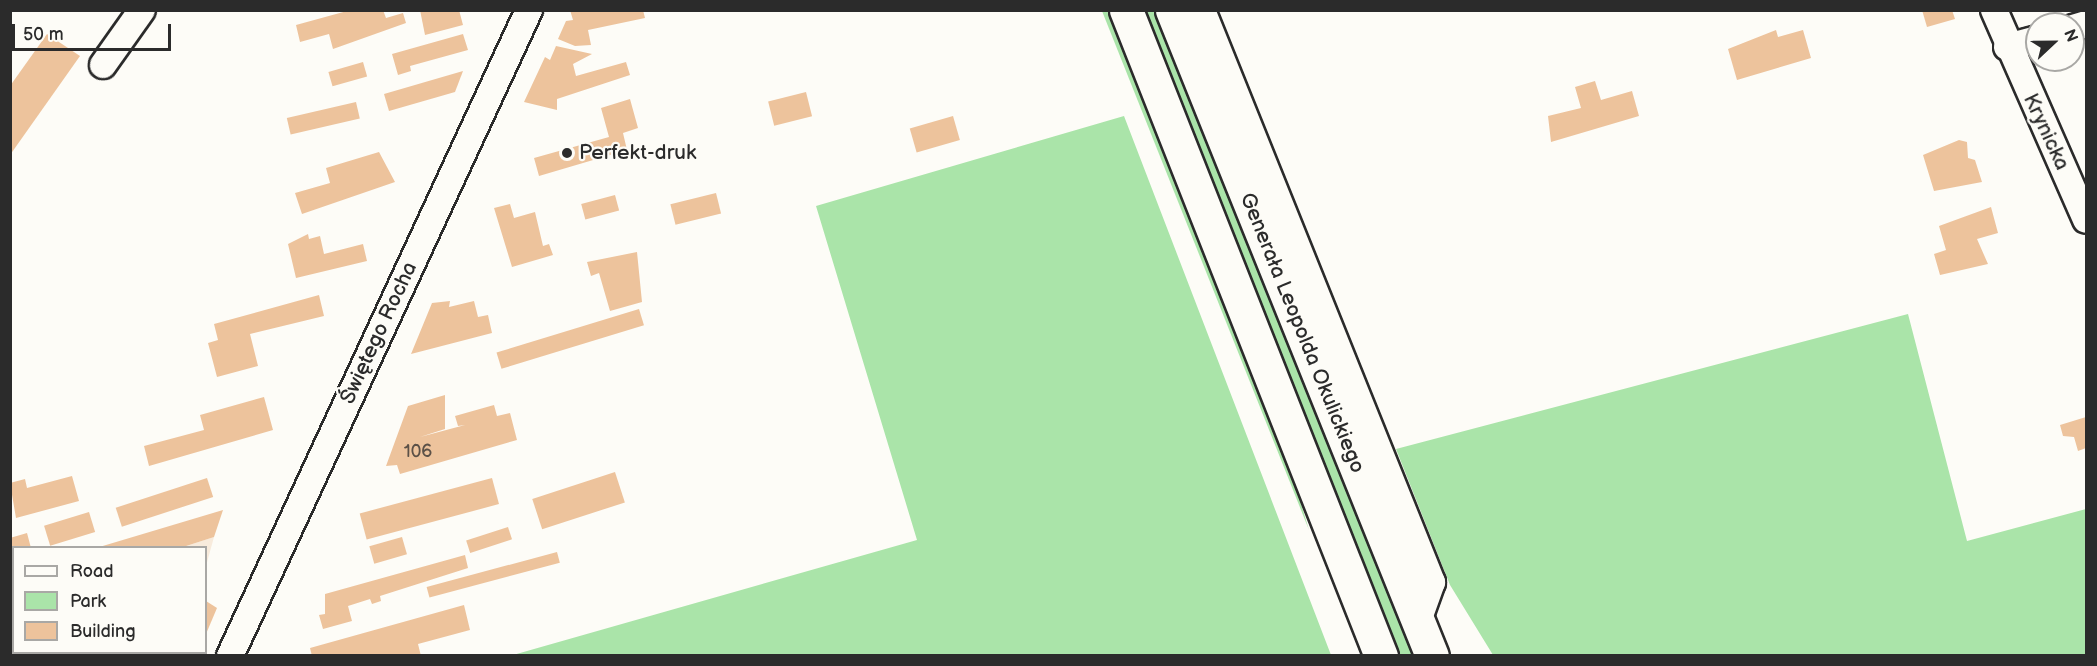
<!DOCTYPE html>
<html>
<head>
<meta charset="utf-8">
<style>
	body { margin:0 }
	#map { position:relative; width:2097px; height:666px; overflow:hidden; background:#fdfcf7; font-family:"Balsamiq Sans",sans-serif }
	div>[style] { position:absolute }
	.built>* { inset:0; background:#f8ebdc }
	.green>* { inset:0; background:#aae4a9 }
	.building>* { inset:0; background:#edc39c; transform-origin:0 0 }
	.roads { filter:drop-shadow(2px 0 #2b2b2b) drop-shadow(-2px 0 #2b2b2b) drop-shadow(0 2px #2b2b2b) drop-shadow(0 -2px #2b2b2b) }
	.minor>* { height:26px; margin:-13px; padding:0 13px; transform-origin:13px; border-radius:13px; background:#fdfcf7 }
	.major>* { height:33px; margin:-16.5px; padding:0 16.5px; transform-origin:16.5px; border-radius:16.5px; background:#fdfcf7 }
	.dots>* { width:16px; height:16px; translate:-50% -50%; box-sizing:border-box; border:3px solid #fdfcf7; border-radius:50% }
	span { translate:-50% -50%; white-space:nowrap; text-align:center; line-height:1.15; -webkit-text-stroke:4.5px #fdfcf7; paint-order:stroke }
	.number-label { font-size:18px; color:#5c5147 }
	.number-label span { -webkit-text-stroke-width:0 }
	.street-label { font-size:21px; color:#2b2b2b }
	.poi-label { font-size:21px; color:#2b2b2b }
	.left { translate:0 -50%; text-align:left }
	.frame { position:absolute; inset:0; border:12px solid #2b2b2b; pointer-events:none }
	.legend { position:absolute; left:12px; top:546px; width:195px; height:108px; box-sizing:border-box; background:#fdfcf7; border:2px solid #a9a8a5; margin:0; padding:8px 10px; list-style:none; font-size:18px; color:#2b2b2b }
	.legend li { display:flex; align-items:center; gap:12px; height:30px }
	.legend b { width:30px; border:2px solid #a9a8a5 }
	.north { position:absolute; left:2025px; top:12px; width:60px; height:60px; box-sizing:border-box; background:#fdfcf7; border:2px solid #a9a8a5; border-radius:50%; rotate:68deg; font-size:16px; font-weight:700; line-height:24px; text-align:center; color:#2b2b2b }
	.north::after { content:''; display:block; margin:auto; width:21px; height:27px; background:#2b2b2b; clip-path:polygon(50% 0,100% 100%,50% 72%,0 100%) }
	.scale { position:absolute; left:12px; top:24px; width:159px; height:27px; box-sizing:border-box; border:3px solid #2b2b2b; border-top:0; padding-left:8px; font-size:18px; line-height:21px; white-space:nowrap; color:#2b2b2b; -webkit-text-stroke:4px #fdfcf7; paint-order:stroke }
</style>
</head>
<body>
<div id="map">
	<div class="built">
		<i style="clip-path:polygon(214px 537px,206px 566px,206px 548px,180px 548px)"></i>
	</div>
	<div class="green">
		<i style="clip-path:polygon(1102px 11px,1112px 11px,1279px 431px,1309px 530px)"></i>
		<i style="clip-path:polygon(1140px 11px,1158px 11px,1420px 655px,1399px 655px,1390px 635px)"></i>
		<i style="clip-path:polygon(1124px 116px,1331px 655px,513px 655px,917px 540px,816px 206px)"></i>
		<i style="clip-path:polygon(1908px 314px,1967px 541px,2086px 509px,2086px 655px,1493px 655px,1450px 585px,1396px 449px)"></i>
		<i style="clip-path:polygon(10px 627px,14px 652px,36px 655px,11px 655px)"></i>
	</div>
	<div class="building">
		<i style="clip-path:polygon(383px 10px,386px 18px,403px 13px,406px 23px,333px 49px,329px 34px,300px 42px,296px 25px,347px 11px)"></i>
		<i style="clip-path:polygon(420px 10px,459px 10px,463px 25px,425px 35px)"></i>
		<i style="clip-path:polygon(570px 10px,643px 10px,645px 18px,588px 30px,591px 45px,575px 46px,558px 39px,566px 21px,573px 20px)"></i>
		<i style="clip-path:polygon(1922px 10px,1952px 10px,1955px 19px,1927px 27px)"></i>
		<i style="clip-path:polygon(1776px 30px,1778px 37px,1803px 30px,1811px 58px,1737px 80px,1728px 49px)"></i>
		<i style="clip-path:polygon(47px 34px,80px 56px,10px 155px,10px 86px)"></i>
		<i style="clip-path:polygon(463px 34px,468px 50px,410px 66px,411px 71px,398px 75px,392px 54px)"></i>
		<i style="clip-path:polygon(556px 46px,592px 54px,573px 64px,576px 76px,626px 62px,630px 75px,557px 99px,557px 110px,524px 102px,545px 57px,550px 60px)"></i>
		<i style="left:363px;top:62px;width:15px;height:36px;rotate:74deg"></i>
		<i style="clip-path:polygon(463px 71px,455px 92px,389px 111px,384px 94px)"></i>
		<i style="clip-path:polygon(1595px 81px,1601px 100px,1632px 91px,1639px 116px,1551px 142px,1548px 116px,1581px 108px,1575px 87px)"></i>
		<i style="left:806px;top:92px;width:25px;height:39px;rotate:76deg"></i>
		<i style="clip-path:polygon(630px 99px,638px 128px,623px 133px,627px 150px,539px 176px,534px 158px,609px 137px,601px 108px)"></i>
		<i style="left:356px;top:102px;width:17px;height:71px;rotate:77deg"></i>
		<i style="left:953px;top:116px;width:25px;height:45px;rotate:74deg"></i>
		<i style="clip-path:polygon(1959px 140px,1967px 142px,1968px 158px,1975px 160px,1982px 182px,1934px 191px,1923px 155px)"></i>
		<i style="clip-path:polygon(379px 152px,395px 182px,302px 214px,295px 193px,330px 183px,326px 168px)"></i>
		<i style="left:716px;top:193px;width:21px;height:47px;rotate:76deg"></i>
		<i style="left:615px;top:195px;width:16px;height:35px;rotate:75deg"></i>
		<i style="clip-path:polygon(510px 204px,514px 218px,535px 212px,543px 246px,549px 244px,553px 255px,512px 267px,494px 208px)"></i>
		<i style="clip-path:polygon(1991px 207px,1998px 233px,1977px 239px,1988px 264px,1940px 275px,1934px 254px,1946px 250px,1939px 226px)"></i>
		<i style="clip-path:polygon(308px 234px,309px 239px,320px 236px,324px 254px,363px 244px,367px 261px,296px 278px,288px 244px)"></i>
		<i style="clip-path:polygon(637px 252px,642px 302px,610px 311px,599px 273px,591px 276px,587px 262px)"></i>
		<i style="clip-path:polygon(319px 295px,324px 316px,250px 334px,258px 366px,217px 377px,208px 343px,218px 340px,214px 324px)"></i>
		<i style="clip-path:polygon(450px 301px,449px 307px,474px 301px,478px 317px,488px 315px,492px 333px,411px 354px,432px 303px)"></i>
		<i style="left:639px;top:309px;width:17px;height:149px;rotate:73deg"></i>
		<i style="clip-path:polygon(445px 395px,445px 429px,420px 437px,465px 425px,458px 426px,455px 416px,494px 405px,497px 416px,510px 413px,517px 440px,400px 474px,397px 465px,386px 466px,408px 406px)"></i>
		<i style="clip-path:polygon(264px 397px,273px 430px,149px 466px,144px 446px,204px 430px,200px 415px)"></i>
		<i style="clip-path:polygon(2086px 417px,2086px 448px,2078px 451px,2074px 437px,2063px 436px,2060px 425px)"></i>
		<i style="left:615px;top:472px;width:32px;height:87px;rotate:72deg"></i>
		<i style="clip-path:polygon(72px 476px,79px 501px,16px 518px,10px 483px,25px 479px,27px 488px)"></i>
		<i style="left:207px;top:478px;width:20px;height:96px;rotate:72deg"></i>
		<i style="left:492px;top:478px;width:27px;height:137px;rotate:75deg"></i>
		<i style="clip-path:polygon(223px 510px,214px 537px,180px 548px,96px 548px)"></i>
		<i style="left:89px;top:512px;width:21px;height:47px;rotate:73deg"></i>
		<i style="left:508px;top:527px;width:13px;height:44px;rotate:72deg"></i>
		<i style="clip-path:polygon(27px 533px,31px 548px,14px 548px,10px 554px,10px 538px)"></i>
		<i style="left:402px;top:537px;width:18px;height:34px;rotate:74deg"></i>
		<i style="left:557px;top:552px;width:11px;height:135px;rotate:75deg"></i>
		<i style="left:14px;top:555px;width:36px;height:4px;rotate:90deg"></i>
		<i style="clip-path:polygon(465px 555px,468px 568px,380px 596px,381px 601px,372px 604px,370px 599px,348px 606px,352px 621px,323px 629px,319px 615px,325px 614px,325px 594px)"></i>
		<i style="clip-path:polygon(206px 601px,217px 608px,206px 634px)"></i>
		<i style="clip-path:polygon(464px 605px,470px 630px,418px 644px,421px 656px,312px 656px,310px 648px)"></i>
		<i style="clip-path:polygon(92px 652px,197px 652px,196px 656px)"></i>
	</div>
	<div class="roads">
		<div class="minor">
			<i style="left:1202px;top:10px;width:617px;rotate:68.1deg"></i>
			<i style="left:1432px;top:582px;width:41px;rotate:109.7deg"></i>
			<i style="left:1994px;top:10px;width:229px;rotate:66.3deg"></i>
			<i style="left:2073px;top:28px;width:14px;rotate:-17deg"></i>
			<i style="left:2007px;top:47px;width:31px;rotate:-15deg"></i>
			<i style="left:103px;top:65px;width:67px;rotate:-54.7deg"></i>
			<i style="left:230px;top:656px;width:712px;rotate:-65.16deg"></i>
		</div>
		<div class="major">
			<i style="left:1126px;top:10px;width:695px;rotate:68.46deg"></i>
			<i style="left:1172px;top:10px;width:696px;rotate:68.08deg"></i>
		</div>
	</div>
	<div class="dots">
		<i style="left:567px;top:153px;background:#2b2b2b"></i>
	</div>
	<div class="number-label">
		<span style="left:418px;top:452px">106</span>
	</div>
	<div class="street-label">
		<span style="left:2046px;top:132px;rotate:65deg">Krynicka</span>
		<span style="left:379px;top:333px;rotate:-65deg">Świętego Rocha</span>
		<span style="left:1302px;top:333px;rotate:68deg">Generała Leopolda Okulickiego</span>
	</div>
	<div class="poi-label">
		<span class="left" style="left:579px;top:153px">Perfekt-druk</span>
	</div>
	<div class="frame"></div>
	<ul class="legend">
	<li><b style="height:8px;background:#fdfcf7"></b>Road</li>
	<li><b style="height:16px;background:#aae4a9"></b>Park</li>
	<li><b style="height:16px;background:#edc39c"></b>Building</li>
	</ul>
	<div class="north">N</div>
	<div class="scale">50 m</div>
</div>
</body>
</html>
